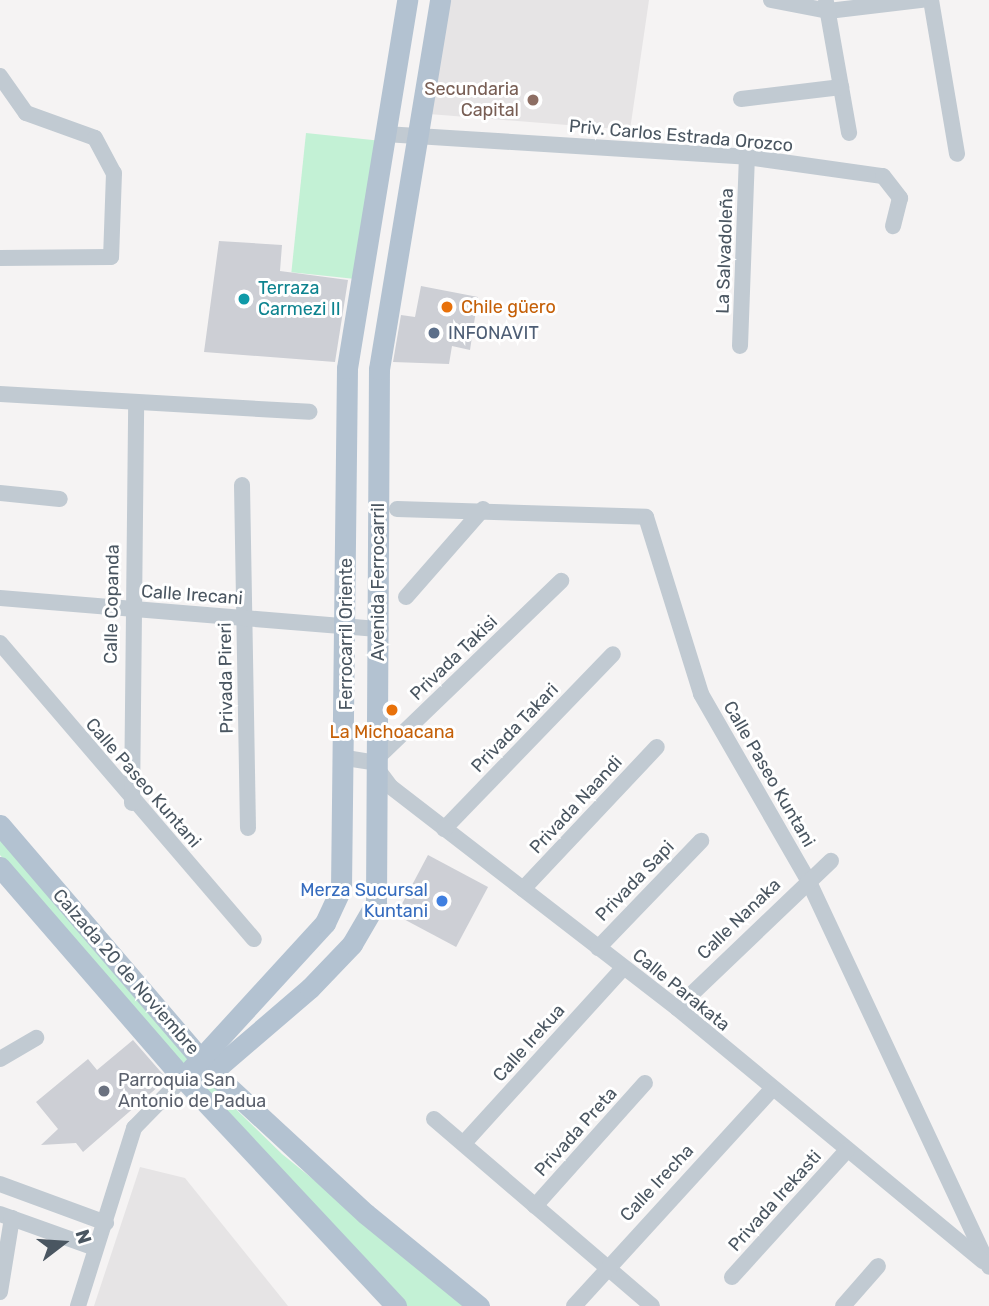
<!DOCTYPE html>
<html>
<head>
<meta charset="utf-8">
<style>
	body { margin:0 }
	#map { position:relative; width:989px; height:1306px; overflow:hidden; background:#f5f3f3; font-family:Rubik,sans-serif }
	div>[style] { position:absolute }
	.education>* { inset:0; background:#e6e4e5 }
	.green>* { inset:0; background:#c3f1d5; transform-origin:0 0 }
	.building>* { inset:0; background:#cdcfd5; transform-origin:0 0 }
	.minor>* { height:16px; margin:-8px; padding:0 8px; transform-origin:8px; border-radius:8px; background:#c1cad2 }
	.major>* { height:21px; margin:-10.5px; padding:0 10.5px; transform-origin:10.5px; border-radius:10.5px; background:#b3c2d1 }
	.dots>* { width:19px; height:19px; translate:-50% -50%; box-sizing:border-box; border:4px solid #fff; border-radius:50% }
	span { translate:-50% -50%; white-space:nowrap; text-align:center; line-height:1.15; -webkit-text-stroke:6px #fff; paint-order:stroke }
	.education-label { font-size:18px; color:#785e54 }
	.right { translate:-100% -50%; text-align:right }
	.street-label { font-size:18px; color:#4a5661 }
	.culture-label { font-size:18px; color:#0d838f }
	.left { translate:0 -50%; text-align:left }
	.food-label { font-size:18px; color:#c56008 }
	.service-label { font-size:18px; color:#4e5e75 }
	.shop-label { font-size:18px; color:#366cbe }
	.worship-label { font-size:18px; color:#5b616d }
	.north { position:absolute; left:28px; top:1208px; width:70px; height:70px; -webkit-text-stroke:5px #fff; paint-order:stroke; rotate:73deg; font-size:19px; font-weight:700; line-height:28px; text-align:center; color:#4a5661 }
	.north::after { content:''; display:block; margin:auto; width:24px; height:32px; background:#4a5661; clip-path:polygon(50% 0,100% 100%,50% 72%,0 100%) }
</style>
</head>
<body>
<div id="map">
	<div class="education">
		<i style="clip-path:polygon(446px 0,649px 0,630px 130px,429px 114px)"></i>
		<i style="clip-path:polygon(140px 1167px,185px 1178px,288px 1306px,94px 1306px)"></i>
	</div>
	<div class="green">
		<i style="left:306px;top:133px;width:74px;height:140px;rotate:6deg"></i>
		<i style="clip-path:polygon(0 834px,189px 1056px,186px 1065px,177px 1065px,0 855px)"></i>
		<i style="clip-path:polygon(207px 1081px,282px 1154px,469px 1306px,401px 1306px,201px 1083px)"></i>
	</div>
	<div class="building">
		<i style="clip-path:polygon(219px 241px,282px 245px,280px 271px,348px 280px,335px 362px,204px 352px)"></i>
		<i style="clip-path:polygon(421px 286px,478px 297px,470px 350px,452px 346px,449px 364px,393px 362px,401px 315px,415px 317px)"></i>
		<i style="left:428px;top:855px;width:68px;height:68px;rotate:28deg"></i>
		<i style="clip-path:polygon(133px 1040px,167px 1079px,83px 1152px,76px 1143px,41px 1145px,58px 1129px,36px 1102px,88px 1059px,97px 1070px)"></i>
	</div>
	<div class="minor">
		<i style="left:771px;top:0;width:58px;rotate:10.9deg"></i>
		<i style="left:828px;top:11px;width:95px;rotate:-6.7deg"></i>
		<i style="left:931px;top:0;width:156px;rotate:80.4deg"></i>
		<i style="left:826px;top:2px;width:133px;rotate:80deg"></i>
		<i style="left:0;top:76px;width:45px;rotate:54.9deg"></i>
		<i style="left:26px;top:113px;width:73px;rotate:19.9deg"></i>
		<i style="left:95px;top:138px;width:40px;rotate:62deg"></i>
		<i style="left:114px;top:173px;width:84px;rotate:92deg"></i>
		<i style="left:111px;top:257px;width:111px;rotate:179.5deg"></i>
		<i style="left:741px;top:99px;width:101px;rotate:-6.8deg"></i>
		<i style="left:385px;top:134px;width:363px;rotate:3.6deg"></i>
		<i style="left:747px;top:157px;width:137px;rotate:8deg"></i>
		<i style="left:883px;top:176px;width:28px;rotate:52deg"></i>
		<i style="left:900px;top:198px;width:29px;rotate:104deg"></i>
		<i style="left:740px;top:346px;width:189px;rotate:-87.9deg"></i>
		<i style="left:0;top:394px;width:310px;rotate:3.3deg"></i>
		<i style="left:242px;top:485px;width:343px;rotate:89deg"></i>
		<i style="left:0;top:493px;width:60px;rotate:5.7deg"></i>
		<i style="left:397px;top:509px;width:249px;rotate:1.8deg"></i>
		<i style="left:646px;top:517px;width:185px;rotate:72.7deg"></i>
		<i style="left:701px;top:694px;width:215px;rotate:60.1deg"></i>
		<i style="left:808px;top:880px;width:427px;rotate:64.9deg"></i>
		<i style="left:406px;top:597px;width:117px;rotate:-48.8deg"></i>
		<i style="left:0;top:598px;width:382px;rotate:4.7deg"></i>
		<i style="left:0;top:643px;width:390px;rotate:49.4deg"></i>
		<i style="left:346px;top:758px;width:26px;rotate:9deg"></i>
		<i style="left:372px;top:762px;width:31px;rotate:53deg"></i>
		<i style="left:391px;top:787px;width:361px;rotate:37.7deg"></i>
		<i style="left:677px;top:1008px;width:397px;rotate:39.6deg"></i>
		<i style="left:374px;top:761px;width:260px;rotate:-43.9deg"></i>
		<i style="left:132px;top:803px;width:399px;rotate:-89.4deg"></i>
		<i style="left:444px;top:829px;width:243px;rotate:-46deg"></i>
		<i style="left:523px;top:889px;width:195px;rotate:-46.7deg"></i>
		<i style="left:598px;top:948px;width:149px;rotate:-46.1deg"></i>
		<i style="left:677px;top:1008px;width:213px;rotate:-43.7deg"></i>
		<i style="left:0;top:1059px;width:42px;rotate:-30.3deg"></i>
		<i style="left:434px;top:1119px;width:287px;rotate:40.6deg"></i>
		<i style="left:464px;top:1143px;width:236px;rotate:-47.7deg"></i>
		<i style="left:0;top:1184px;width:113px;rotate:20.2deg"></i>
		<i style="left:535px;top:1206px;width:165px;rotate:-48.2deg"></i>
		<i style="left:0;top:1214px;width:101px;rotate:19.7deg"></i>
		<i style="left:732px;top:1277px;width:171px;rotate:-47.8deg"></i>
		<i style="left:0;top:1292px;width:75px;rotate:-80.8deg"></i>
		<i style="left:78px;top:1306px;width:187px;rotate:-72.5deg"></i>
		<i style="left:134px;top:1128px;width:70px;rotate:-45.6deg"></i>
		<i style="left:574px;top:1306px;width:294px;rotate:-47.6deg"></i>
		<i style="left:843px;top:1306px;width:53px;rotate:-48.8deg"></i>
	</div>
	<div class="major">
		<i style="left:0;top:825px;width:326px;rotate:49.4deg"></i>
		<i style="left:212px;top:1072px;width:209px;rotate:42.7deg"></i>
		<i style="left:366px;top:1214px;width:146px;rotate:39.2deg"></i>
		<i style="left:0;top:867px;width:279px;rotate:49.1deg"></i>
		<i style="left:183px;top:1078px;width:312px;rotate:46.9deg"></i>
		<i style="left:183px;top:1078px;width:30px;rotate:-12deg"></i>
		<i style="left:212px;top:1072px;width:129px;rotate:-40.6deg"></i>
		<i style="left:310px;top:988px;width:61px;rotate:-46.3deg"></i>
		<i style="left:352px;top:944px;width:48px;rotate:-59.7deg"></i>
		<i style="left:376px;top:903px;width:534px;rotate:-89.68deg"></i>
		<i style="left:379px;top:369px;width:374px;rotate:-80.6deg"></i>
		<i style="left:183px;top:1078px;width:210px;rotate:-47.5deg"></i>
		<i style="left:325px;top:923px;width:38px;rotate:-65deg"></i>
		<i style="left:341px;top:889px;width:521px;rotate:-89.34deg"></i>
		<i style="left:347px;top:368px;width:373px;rotate:-80.7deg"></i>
	</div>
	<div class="dots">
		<i style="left:533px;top:100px;background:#8d6e63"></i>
		<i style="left:244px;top:299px;background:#0f9aa8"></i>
		<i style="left:447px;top:307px;background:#e8710a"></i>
		<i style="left:434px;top:333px;background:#5c6f8a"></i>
		<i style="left:392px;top:710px;background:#e8710a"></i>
		<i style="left:442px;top:901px;background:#3f7fe0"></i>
		<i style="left:104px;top:1091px;background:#6b7280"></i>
	</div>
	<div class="education-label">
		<span class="right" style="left:519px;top:100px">Secundaria<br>Capital</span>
	</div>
	<div class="street-label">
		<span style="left:681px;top:136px;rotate:5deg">Priv. Carlos Estrada Orozco</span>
		<span style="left:725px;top:251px;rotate:-88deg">La Salvadoleña</span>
		<span style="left:378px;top:582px;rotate:-90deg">Avenida Ferrocarril</span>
		<span style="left:192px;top:595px;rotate:4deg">Calle Irecani</span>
		<span style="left:112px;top:604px;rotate:-89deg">Calle Copanda</span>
		<span style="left:346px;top:634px;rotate:-90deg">Ferrocarril Oriente</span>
		<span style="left:454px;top:658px;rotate:-44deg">Privada Takisi</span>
		<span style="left:226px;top:678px;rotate:-91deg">Privada Pireri</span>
		<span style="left:515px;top:728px;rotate:-46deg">Privada Takari</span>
		<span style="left:769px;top:774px;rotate:60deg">Calle Paseo Kuntani</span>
		<span style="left:143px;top:783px;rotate:49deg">Calle Paseo Kuntani</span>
		<span style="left:576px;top:805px;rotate:-47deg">Privada Naandi</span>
		<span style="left:635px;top:881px;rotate:-46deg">Privada Sapi</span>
		<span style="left:739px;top:919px;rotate:-44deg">Calle Nanaka</span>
		<span style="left:126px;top:972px;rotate:49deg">Calzada 20 de Noviembre</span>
		<span style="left:681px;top:990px;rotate:39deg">Calle Parakata</span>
		<span style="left:529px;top:1043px;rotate:-48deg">Calle Irekua</span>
		<span style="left:576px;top:1132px;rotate:-48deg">Privada Preta</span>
		<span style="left:657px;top:1183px;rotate:-47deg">Calle Irecha</span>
		<span style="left:775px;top:1201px;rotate:-48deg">Privada Irekasti</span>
	</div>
	<div class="culture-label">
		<span class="left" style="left:258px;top:299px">Terraza<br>Carmezi II</span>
	</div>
	<div class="food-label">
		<span class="left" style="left:461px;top:307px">Chile güero</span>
		<span style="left:392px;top:732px">La Michoacana</span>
	</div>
	<div class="service-label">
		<span class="left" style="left:448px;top:333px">INFONAVIT</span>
	</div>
	<div class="shop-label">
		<span class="right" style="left:428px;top:901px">Merza Sucursal<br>Kuntani</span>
	</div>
	<div class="worship-label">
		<span class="left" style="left:118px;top:1091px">Parroquia San<br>Antonio de Padua</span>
	</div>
	<div class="north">N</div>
</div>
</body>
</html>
